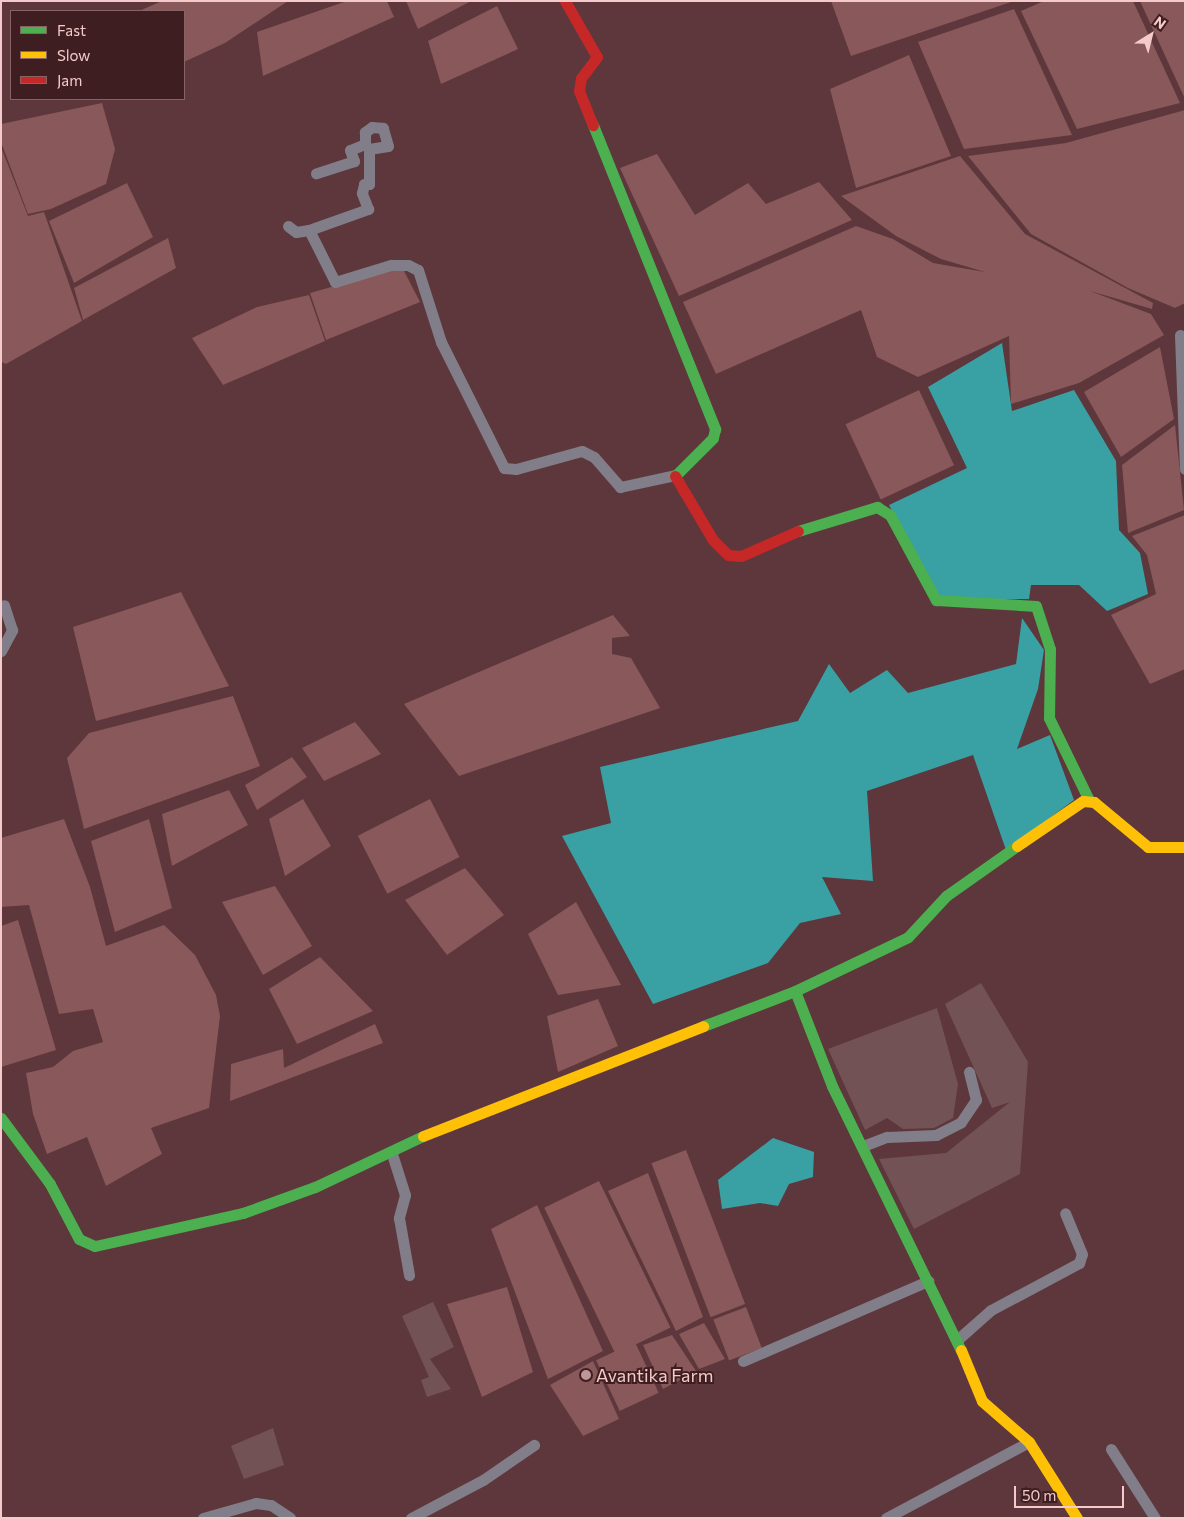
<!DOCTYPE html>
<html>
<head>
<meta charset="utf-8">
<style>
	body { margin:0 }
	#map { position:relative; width:1186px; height:1519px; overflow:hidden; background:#5d373b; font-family:Commissioner,sans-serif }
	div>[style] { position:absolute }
	.green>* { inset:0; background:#88585a; transform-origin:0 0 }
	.water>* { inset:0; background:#39a0a3 }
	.building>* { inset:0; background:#725255 }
	.street>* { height:11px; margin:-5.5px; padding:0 5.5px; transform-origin:5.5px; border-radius:5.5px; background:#817e89 }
	.fast>* { height:11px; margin:-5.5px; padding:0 5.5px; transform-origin:5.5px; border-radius:5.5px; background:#4caf50 }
	.slow>* { height:11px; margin:-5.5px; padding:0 5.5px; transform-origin:5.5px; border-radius:5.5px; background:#ffc107 }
	.jam>* { height:11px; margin:-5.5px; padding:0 5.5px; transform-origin:5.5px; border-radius:5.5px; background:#c62828 }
	.dots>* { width:14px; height:14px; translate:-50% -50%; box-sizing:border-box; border:2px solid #3e1e20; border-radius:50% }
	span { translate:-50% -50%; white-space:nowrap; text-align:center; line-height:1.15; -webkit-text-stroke:4px #3e1e20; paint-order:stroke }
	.poi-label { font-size:18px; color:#f5caca }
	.left { translate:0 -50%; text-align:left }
	.frame { position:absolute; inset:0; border:2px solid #f5caca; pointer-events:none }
	.legend { position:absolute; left:10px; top:10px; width:175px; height:90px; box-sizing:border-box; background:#3e1e20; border:1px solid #876364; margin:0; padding:6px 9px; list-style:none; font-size:15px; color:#f5caca }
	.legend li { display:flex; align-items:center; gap:10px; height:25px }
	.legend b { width:25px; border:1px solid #876364 }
	.north { position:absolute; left:1126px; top:10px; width:50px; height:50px; -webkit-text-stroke:4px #3e1e20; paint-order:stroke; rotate:36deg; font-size:14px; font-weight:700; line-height:20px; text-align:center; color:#f5caca }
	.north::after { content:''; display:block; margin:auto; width:18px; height:22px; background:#f5caca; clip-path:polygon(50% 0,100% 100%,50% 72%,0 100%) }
	.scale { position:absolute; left:1014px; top:1486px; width:110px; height:22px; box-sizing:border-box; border:2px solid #f5caca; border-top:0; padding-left:6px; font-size:15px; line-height:18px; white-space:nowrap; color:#f5caca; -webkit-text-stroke:4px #3e1e20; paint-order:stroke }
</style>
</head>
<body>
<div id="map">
	<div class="green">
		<i style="clip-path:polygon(162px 1px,288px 1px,225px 43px,184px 62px,184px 11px,139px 11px)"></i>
		<i style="clip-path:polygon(347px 1px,387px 1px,394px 17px,263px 76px,257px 32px)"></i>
		<i style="clip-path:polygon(406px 1px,471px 1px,418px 29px)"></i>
		<i style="clip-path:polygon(831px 1px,1014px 1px,851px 56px)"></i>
		<i style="clip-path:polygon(1044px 1px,1133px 1px,1180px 103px,1077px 129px,1021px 11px)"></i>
		<i style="clip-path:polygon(1140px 1px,1185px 1px,1185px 99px)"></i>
		<i style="clip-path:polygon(497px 6px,518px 49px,441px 84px,428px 41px)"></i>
		<i style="clip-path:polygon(1014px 9px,1072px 135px,964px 149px,918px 42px)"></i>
		<i style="clip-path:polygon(909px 55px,951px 156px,856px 188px,830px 89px)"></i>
		<i style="clip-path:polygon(102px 103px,115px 149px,106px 184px,51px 209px,28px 214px,1px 142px,1px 124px)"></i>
		<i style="clip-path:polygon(1185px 110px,1185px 303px,1175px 308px,1128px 288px,1031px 234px,968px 156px,1066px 143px)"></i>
		<i style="clip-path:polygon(1px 147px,28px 216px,44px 212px,82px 321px,6px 364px,1px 362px)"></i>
		<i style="clip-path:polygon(657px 154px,695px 215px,748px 183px,766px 204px,819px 182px,852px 220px,679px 296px,620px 168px)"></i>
		<i style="clip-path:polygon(960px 156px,1025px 234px,1153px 303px,1152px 309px,1090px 291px,1151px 314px,1164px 335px,1079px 383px,1011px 404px,1009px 336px,918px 377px,877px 357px,861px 310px,716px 374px,683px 302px,856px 226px,893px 239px,933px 263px,1083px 289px,985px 272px,941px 259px,896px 236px,841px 196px)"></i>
		<i style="clip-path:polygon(127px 183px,153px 237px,74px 283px,49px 221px)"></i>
		<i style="clip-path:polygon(168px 238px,176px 268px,83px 320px,74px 288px)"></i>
		<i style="clip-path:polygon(402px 267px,420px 302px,326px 340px,310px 293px)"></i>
		<i style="clip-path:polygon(309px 295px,325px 341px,223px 385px,192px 338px,257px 307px)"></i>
		<i style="clip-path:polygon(1160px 347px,1174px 419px,1121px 457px,1084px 392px)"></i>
		<i style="left:919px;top:390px;width:83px;height:81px;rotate:65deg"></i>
		<i style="clip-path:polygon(1175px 425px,1184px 510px,1128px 533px,1122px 465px)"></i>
		<i style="clip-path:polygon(1185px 515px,1185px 669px,1150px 684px,1111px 615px,1156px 594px,1147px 555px,1132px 536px)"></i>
		<i style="clip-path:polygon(181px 592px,229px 686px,96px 721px,73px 627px)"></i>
		<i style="clip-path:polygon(613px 615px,630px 636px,612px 638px,612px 654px,631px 658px,660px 708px,459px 776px,404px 704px)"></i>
		<i style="clip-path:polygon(233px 696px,260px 766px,84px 829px,67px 758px,89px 733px)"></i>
		<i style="clip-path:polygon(355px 722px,381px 754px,324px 781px,302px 748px)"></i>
		<i style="clip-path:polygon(292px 757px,307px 777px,257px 810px,245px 785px)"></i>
		<i style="clip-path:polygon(229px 790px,248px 825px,172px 866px,162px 814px)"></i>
		<i style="clip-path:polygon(303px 799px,331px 846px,285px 876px,269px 819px)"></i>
		<i style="left:430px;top:799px;width:65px;height:81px;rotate:63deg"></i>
		<i style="clip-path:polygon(64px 819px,90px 887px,106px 946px,164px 925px,195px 955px,216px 995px,220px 1016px,209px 1108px,151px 1128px,162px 1154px,106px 1186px,87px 1137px,47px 1154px,33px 1114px,26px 1073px,53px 1067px,73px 1051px,103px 1042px,93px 1009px,59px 1014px,29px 905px,1px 907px,1px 838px)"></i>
		<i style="clip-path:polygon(149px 819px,172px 908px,115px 932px,91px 841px)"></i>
		<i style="clip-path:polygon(465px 868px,504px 915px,447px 955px,405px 900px)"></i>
		<i style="clip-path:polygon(275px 886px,312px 946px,263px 975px,222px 902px)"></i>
		<i style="clip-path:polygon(576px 902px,621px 985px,558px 995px,528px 934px)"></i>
		<i style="clip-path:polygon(18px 920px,56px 1050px,1px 1067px,1px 926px)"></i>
		<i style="clip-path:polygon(320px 957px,373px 1011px,297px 1044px,269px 989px)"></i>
		<i style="clip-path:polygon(598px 999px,618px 1046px,558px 1072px,547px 1016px)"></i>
		<i style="clip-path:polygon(375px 1024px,383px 1043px,230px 1101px,231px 1064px,283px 1049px,284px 1068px)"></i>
		<i style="left:686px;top:1150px;width:165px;height:37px;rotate:69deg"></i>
		<i style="clip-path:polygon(648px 1173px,703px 1317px,676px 1331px,608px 1191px)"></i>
		<i style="left:599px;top:1181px;width:163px;height:61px;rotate:64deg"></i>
		<i style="clip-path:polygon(537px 1205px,603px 1351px,548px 1379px,491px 1229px)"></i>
		<i style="clip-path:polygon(507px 1287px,533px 1372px,482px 1397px,447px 1304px)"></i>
		<i style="left:746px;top:1307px;width:44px;height:35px;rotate:69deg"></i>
		<i style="clip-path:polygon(704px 1323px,725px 1359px,699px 1369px,679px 1334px)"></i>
		<i style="clip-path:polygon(672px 1335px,696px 1371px,663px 1389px,643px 1345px)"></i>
		<i style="left:635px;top:1342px;width:56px;height:43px;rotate:65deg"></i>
		<i style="clip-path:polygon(593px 1361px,619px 1419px,583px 1436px,550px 1385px)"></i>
	</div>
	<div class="water">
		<i style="clip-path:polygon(1002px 343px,1012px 411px,1074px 390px,1116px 461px,1119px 530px,1140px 553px,1148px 594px,1107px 611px,1079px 585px,1031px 585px,1029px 599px,937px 599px,889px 505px,967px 468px,928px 387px)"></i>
		<i style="clip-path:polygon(1022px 618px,1044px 650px,1038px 689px,1017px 749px,1050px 735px,1074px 800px,1006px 850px,973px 755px,867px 791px,873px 881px,822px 877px,841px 914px,800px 923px,768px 963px,653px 1004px,562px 836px,611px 823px,600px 767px,798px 721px,829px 664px,850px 693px,887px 670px,908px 693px,1016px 664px)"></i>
		<i style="clip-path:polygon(773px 1138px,814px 1152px,813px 1177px,789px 1184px,778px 1206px,760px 1203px,722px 1209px,718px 1180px)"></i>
	</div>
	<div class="building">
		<i style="clip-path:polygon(981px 983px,1028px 1062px,1020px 1174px,914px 1229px,879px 1159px,946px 1153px,1010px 1102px,992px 1108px,945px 1004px)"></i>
		<i style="clip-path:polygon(937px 1008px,958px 1084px,953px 1118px,934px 1128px,903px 1129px,887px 1118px,865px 1130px,828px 1049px)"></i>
		<i style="clip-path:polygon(433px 1302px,454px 1347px,430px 1359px,451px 1389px,427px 1397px,421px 1380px,429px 1377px,402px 1316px)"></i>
		<i style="clip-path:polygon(273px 1428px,284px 1465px,244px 1479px,231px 1446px)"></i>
	</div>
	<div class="street">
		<i style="left:288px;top:226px;width:10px;rotate:37deg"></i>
		<i style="left:296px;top:232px;width:13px;rotate:-9deg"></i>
		<i style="left:309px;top:230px;width:63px;rotate:-19.6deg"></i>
		<i style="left:368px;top:209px;width:17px;rotate:-111deg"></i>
		<i style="left:362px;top:193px;width:9px;rotate:-77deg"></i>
		<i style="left:364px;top:184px;width:5px"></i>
		<i style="left:369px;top:184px;width:35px;rotate:-90deg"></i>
		<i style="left:369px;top:149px;width:19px;rotate:-9deg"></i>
		<i style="left:388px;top:146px;width:19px;rotate:-106deg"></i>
		<i style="left:383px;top:128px;width:11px;rotate:-175deg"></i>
		<i style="left:372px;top:127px;width:9px;rotate:144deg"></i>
		<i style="left:365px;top:132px;width:12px;rotate:90deg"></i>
		<i style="left:365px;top:144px;width:16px;rotate:158deg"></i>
		<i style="left:350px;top:150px;width:12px;rotate:70deg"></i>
		<i style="left:354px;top:161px;width:40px;rotate:162deg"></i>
		<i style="left:309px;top:230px;width:58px;rotate:63.4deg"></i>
		<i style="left:335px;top:282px;width:59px;rotate:-16.9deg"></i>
		<i style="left:391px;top:265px;width:17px"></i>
		<i style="left:408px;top:265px;width:11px;rotate:27deg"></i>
		<i style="left:418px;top:270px;width:76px;rotate:72.3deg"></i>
		<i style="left:441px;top:342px;width:141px;rotate:63.4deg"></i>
		<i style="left:504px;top:468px;width:12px;rotate:5deg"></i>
		<i style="left:516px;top:469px;width:68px;rotate:-15.3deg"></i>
		<i style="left:582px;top:451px;width:13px;rotate:27deg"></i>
		<i style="left:594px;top:457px;width:40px;rotate:49deg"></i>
		<i style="left:620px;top:487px;width:56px;rotate:-12.3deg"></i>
		<i style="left:1180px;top:335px;width:134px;rotate:87.9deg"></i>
		<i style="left:1px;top:651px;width:24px;rotate:-62deg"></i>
		<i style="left:12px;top:630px;width:26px;rotate:-108deg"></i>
		<i style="left:863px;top:1146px;width:26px;rotate:-21deg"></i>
		<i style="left:887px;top:1137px;width:49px;rotate:-2.3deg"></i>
		<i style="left:936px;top:1135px;width:28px;rotate:-27deg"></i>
		<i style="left:961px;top:1122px;width:27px;rotate:-56deg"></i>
		<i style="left:976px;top:1100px;width:29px;rotate:-104deg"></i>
		<i style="left:392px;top:1154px;width:43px;rotate:72.4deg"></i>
		<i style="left:405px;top:1195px;width:24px;rotate:105deg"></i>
		<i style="left:399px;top:1218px;width:58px;rotate:80deg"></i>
		<i style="left:957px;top:1340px;width:45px;rotate:-41.4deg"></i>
		<i style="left:991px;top:1310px;width:100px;rotate:-28.1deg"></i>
		<i style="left:1079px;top:1263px;width:9px;rotate:-72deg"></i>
		<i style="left:1082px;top:1254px;width:44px;rotate:-112.5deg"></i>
		<i style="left:743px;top:1361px;width:202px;rotate:-23.4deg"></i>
		<i style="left:1111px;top:1449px;width:82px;rotate:57.5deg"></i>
		<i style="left:203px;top:1518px;width:55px;rotate:-15.8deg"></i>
		<i style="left:256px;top:1503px;width:15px;rotate:8deg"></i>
		<i style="left:271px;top:1505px;width:23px;rotate:34deg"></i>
		<i style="left:411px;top:1518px;width:81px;rotate:-27.8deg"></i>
		<i style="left:483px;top:1480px;width:62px;rotate:-34.5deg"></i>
		<i style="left:886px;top:1518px;width:162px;rotate:-28deg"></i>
	</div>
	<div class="fast">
		<i style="left:593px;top:125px;width:328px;rotate:68.1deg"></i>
		<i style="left:715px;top:429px;width:9px;rotate:103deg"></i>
		<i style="left:713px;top:438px;width:54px;rotate:135deg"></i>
		<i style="left:798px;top:531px;width:83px;rotate:-16.9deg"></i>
		<i style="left:877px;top:507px;width:15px;rotate:32deg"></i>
		<i style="left:890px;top:515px;width:97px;rotate:61.6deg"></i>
		<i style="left:936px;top:600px;width:100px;rotate:3.4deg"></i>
		<i style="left:1036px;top:606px;width:45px;rotate:72deg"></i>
		<i style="left:1050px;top:649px;width:69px;rotate:90.8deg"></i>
		<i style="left:1049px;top:718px;width:91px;rotate:64deg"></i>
		<i style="left:795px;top:991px;width:102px;rotate:68.7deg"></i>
		<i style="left:832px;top:1086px;width:294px;rotate:64deg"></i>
		<i style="left:703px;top:1026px;width:98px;rotate:-20.8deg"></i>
		<i style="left:795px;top:991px;width:125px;rotate:-25.5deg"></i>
		<i style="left:908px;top:937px;width:56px;rotate:-47.2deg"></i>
		<i style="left:946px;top:896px;width:87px;rotate:-35.2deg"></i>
		<i style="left:1px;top:1118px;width:82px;rotate:53.4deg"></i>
		<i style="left:50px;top:1184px;width:62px;rotate:62.2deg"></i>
		<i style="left:79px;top:1239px;width:17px;rotate:24deg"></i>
		<i style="left:95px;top:1246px;width:152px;rotate:-12.6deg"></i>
		<i style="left:243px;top:1213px;width:77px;rotate:-19.9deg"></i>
		<i style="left:315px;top:1187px;width:119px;rotate:-25.3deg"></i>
	</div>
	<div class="slow">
		<i style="left:1017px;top:846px;width:80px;rotate:-34.3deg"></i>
		<i style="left:1083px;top:801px;width:11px;rotate:5deg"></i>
		<i style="left:1094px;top:802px;width:70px;rotate:39.8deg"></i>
		<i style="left:1148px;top:847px;width:37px"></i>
		<i style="left:423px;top:1136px;width:301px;rotate:-21.4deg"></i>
		<i style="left:961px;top:1350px;width:55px;rotate:67.6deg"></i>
		<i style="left:982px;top:1401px;width:62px;rotate:41.1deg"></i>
		<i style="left:1029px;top:1442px;width:90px;rotate:57.7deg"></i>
	</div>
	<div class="jam">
		<i style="left:565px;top:1px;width:64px;rotate:60.3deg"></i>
		<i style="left:597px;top:57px;width:26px;rotate:127deg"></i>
		<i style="left:581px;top:78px;width:13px;rotate:99deg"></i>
		<i style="left:579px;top:91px;width:37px;rotate:68deg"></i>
		<i style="left:675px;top:476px;width:74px;rotate:59.3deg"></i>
		<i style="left:713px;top:540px;width:21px;rotate:45deg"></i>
		<i style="left:728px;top:555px;width:13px;rotate:4deg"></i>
		<i style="left:741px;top:556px;width:62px;rotate:-23.7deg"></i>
	</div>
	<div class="dots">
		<i style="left:586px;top:1375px;background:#c09798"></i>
	</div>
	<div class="poi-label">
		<span class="left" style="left:596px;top:1375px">Avantika Farm</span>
	</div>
	<div class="frame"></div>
	<ul class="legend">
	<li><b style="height:6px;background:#4caf50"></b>Fast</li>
	<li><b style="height:6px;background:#ffc107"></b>Slow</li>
	<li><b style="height:6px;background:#c62828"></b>Jam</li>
	</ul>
	<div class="north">N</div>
	<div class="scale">50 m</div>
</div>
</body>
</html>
